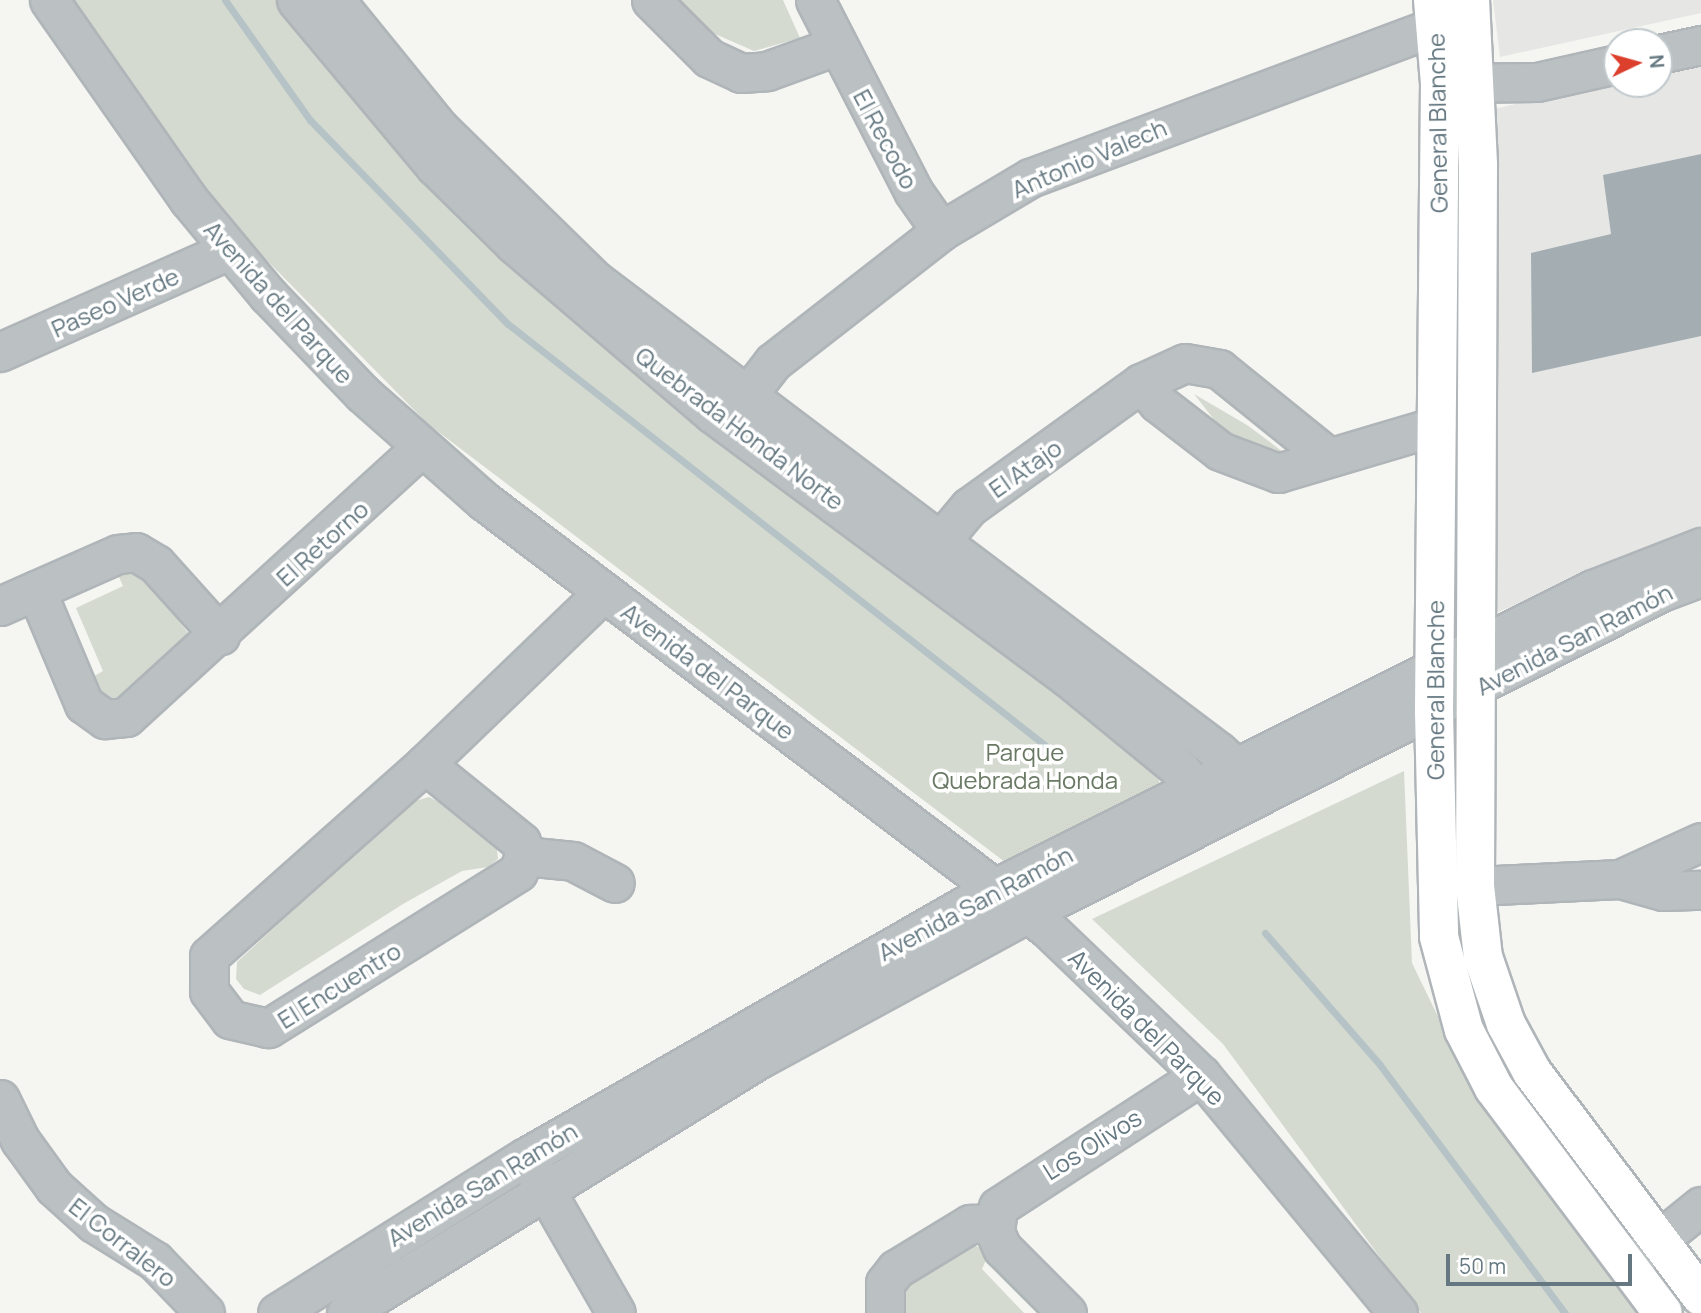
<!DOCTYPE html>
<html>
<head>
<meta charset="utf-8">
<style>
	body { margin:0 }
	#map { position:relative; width:1701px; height:1313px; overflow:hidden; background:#f5f5f1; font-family:Manrope,sans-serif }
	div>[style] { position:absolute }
	.built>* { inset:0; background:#e6e6e5 }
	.green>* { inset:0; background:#d5dad1 }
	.stream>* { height:7px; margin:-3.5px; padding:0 3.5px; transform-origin:3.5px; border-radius:3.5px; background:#b5c3c6 }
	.building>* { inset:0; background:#a4aeb2 }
	.roads { filter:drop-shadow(2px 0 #afb5b8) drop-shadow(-2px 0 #afb5b8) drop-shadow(0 2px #afb5b8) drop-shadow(0 -2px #afb5b8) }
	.minor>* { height:37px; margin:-18.5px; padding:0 18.5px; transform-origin:18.5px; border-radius:18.5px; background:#bbc1c3 }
	.major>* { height:38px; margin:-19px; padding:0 19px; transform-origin:19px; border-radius:19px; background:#fff }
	span { translate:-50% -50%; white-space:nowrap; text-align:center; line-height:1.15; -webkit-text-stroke:7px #fff; paint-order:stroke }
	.street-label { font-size:24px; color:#657881 }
	.park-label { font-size:24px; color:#6a7964 }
	.north { position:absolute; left:1603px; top:28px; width:70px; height:70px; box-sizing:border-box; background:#fff; border:2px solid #c1c9cd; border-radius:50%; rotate:85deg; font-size:19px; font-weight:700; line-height:28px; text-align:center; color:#657881 }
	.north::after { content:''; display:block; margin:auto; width:24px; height:32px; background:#dc3f2b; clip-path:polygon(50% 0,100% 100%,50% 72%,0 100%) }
	.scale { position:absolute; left:1446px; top:1254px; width:186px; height:32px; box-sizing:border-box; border:4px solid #657881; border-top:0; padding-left:9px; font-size:21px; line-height:24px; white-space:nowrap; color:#657881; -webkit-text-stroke:5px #fff; paint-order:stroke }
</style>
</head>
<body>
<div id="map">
	<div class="built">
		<i style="clip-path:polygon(1493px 0,1701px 0,1701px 13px,1500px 57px)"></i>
		<i style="clip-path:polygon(1701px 60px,1701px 528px,1498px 612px,1491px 608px,1486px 111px,1617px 80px,1617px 84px,1659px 84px,1659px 70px)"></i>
	</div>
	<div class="green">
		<i style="clip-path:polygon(64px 0,276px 0,379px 129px,545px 298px,1149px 755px,1163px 791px,1018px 872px,428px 424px,240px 233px,124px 87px)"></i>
		<i style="clip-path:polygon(678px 0,783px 0,800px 38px,754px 51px,708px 31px)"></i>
		<i style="clip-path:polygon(1194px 394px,1247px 425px,1294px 460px,1233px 444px)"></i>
		<i style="clip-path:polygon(116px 570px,141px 570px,188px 633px,121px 698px,109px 699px,89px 679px,103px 671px,76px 608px,123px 586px)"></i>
		<i style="clip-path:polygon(1404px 771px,1412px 963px,1477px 1097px,1642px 1313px,1421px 1313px,1223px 1044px,1092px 919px)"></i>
		<i style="clip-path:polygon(429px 797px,459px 812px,496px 840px,498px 859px,488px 867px,462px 871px,403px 904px,260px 995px,244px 989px,236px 979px,237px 962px,411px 802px)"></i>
		<i style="clip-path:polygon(971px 1243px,989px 1253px,982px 1269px,1024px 1313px,901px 1313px,902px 1287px)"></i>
	</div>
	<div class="stream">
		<i style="left:225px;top:0;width:147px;rotate:54.7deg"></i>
		<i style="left:310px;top:120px;width:284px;rotate:45.9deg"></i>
		<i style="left:508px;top:324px;width:695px;rotate:38.11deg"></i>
		<i style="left:1265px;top:933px;width:175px;rotate:48.9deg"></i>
		<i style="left:1380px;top:1065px;width:309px;rotate:53.3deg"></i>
	</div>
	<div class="building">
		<i style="clip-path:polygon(1701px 154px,1701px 336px,1532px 373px,1531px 253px,1611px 234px,1603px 175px)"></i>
	</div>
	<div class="roads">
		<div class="minor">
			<i style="left:49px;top:0;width:244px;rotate:55deg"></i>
			<i style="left:189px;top:200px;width:124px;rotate:50.3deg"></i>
			<i style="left:268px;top:295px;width:137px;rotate:46.2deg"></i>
			<i style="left:363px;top:394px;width:162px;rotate:41.5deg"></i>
			<i style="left:484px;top:501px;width:707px;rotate:37.18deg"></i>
			<i style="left:1047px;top:928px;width:213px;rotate:43.7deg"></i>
			<i style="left:1201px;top:1075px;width:309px;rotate:50.4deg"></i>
			<i style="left:296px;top:0;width:217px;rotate:50.1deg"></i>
			<i style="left:435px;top:166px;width:111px;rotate:44.6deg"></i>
			<i style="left:514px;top:244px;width:262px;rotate:40.5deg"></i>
			<i style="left:713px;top:414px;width:440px;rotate:36.6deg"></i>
			<i style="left:1066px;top:676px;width:149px;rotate:39.3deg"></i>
			<i style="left:1181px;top:770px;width:46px;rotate:49.4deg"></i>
			<i style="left:335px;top:0;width:165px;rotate:50.9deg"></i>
			<i style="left:439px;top:128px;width:219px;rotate:44.3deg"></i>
			<i style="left:596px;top:281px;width:780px;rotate:37.08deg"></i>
			<i style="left:1218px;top:751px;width:24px;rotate:42deg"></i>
			<i style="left:1236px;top:767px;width:23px;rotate:61deg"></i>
			<i style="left:651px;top:0;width:82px;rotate:45deg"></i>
			<i style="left:709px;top:58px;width:35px;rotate:25deg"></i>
			<i style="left:741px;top:73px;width:26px;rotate:-4deg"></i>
			<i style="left:767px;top:71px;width:73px;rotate:-19.9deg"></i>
			<i style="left:815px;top:0;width:215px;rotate:62.8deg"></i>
			<i style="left:913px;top:191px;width:49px;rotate:55deg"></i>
			<i style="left:1659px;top:54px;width:43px;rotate:-12.1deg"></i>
			<i style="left:1445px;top:83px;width:92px;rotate:-0.6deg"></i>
			<i style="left:1537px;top:82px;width:82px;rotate:-12.7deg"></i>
			<i style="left:0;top:352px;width:251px;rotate:-24deg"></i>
			<i style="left:1141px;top:383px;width:26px;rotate:50deg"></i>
			<i style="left:1158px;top:403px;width:78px;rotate:37.7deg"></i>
			<i style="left:1220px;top:451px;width:62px;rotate:20.8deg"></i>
			<i style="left:1278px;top:473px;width:166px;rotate:-16.5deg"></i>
			<i style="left:732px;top:415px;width:67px;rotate:-52.3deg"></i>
			<i style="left:773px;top:362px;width:213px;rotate:-37.9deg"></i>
			<i style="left:941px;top:231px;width:104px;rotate:-30.8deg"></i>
			<i style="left:1030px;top:178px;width:434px;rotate:-20.5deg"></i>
			<i style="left:926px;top:558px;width:67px;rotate:-49.9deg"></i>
			<i style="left:969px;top:507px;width:212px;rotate:-35.8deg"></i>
			<i style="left:1141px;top:383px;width:48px;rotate:-24.4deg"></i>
			<i style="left:1185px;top:363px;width:35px;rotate:10deg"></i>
			<i style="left:1219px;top:369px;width:140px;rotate:38.9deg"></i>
			<i style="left:36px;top:590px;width:124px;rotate:67.2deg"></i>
			<i style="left:84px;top:704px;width:26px;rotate:36deg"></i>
			<i style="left:105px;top:719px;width:21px;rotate:-5deg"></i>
			<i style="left:126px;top:717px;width:399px;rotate:-42.4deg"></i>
			<i style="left:0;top:606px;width:129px;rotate:-23.8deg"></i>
			<i style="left:118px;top:554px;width:18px;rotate:-6deg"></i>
			<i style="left:136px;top:552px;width:23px;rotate:31deg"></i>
			<i style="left:156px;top:564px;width:96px;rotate:48deg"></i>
			<i style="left:425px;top:764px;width:124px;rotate:39.1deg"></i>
			<i style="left:521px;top:842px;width:14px;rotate:78deg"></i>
			<i style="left:524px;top:856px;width:17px;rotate:111deg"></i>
			<i style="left:518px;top:872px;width:295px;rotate:148deg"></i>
			<i style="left:268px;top:1028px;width:39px;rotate:-167deg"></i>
			<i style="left:230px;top:1019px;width:35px;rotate:-127deg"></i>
			<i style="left:209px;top:991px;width:35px;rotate:-90deg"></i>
			<i style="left:209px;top:956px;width:289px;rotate:-41.6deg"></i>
			<i style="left:425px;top:764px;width:248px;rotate:-43.9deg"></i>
			<i style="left:524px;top:856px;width:49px;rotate:5.8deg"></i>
			<i style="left:573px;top:861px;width:47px;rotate:27.6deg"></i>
			<i style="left:1620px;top:879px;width:89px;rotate:-24.6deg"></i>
			<i style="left:1475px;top:886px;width:145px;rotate:-2.8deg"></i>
			<i style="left:1620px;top:879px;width:45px;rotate:15.6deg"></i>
			<i style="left:1663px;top:891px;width:38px;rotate:-2deg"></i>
			<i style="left:0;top:1099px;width:46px;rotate:64deg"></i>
			<i style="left:20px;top:1140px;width:58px;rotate:54.1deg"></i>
			<i style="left:54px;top:1187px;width:54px;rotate:42deg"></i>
			<i style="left:94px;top:1223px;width:72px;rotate:31.9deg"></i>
			<i style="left:155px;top:1261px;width:72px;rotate:46.1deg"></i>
			<i style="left:532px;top:1167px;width:168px;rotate:60.1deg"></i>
			<i style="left:1634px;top:1260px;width:86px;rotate:-38.9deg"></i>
			<i style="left:277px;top:1313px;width:294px;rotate:-32.1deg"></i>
			<i style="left:526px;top:1157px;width:543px;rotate:-29.82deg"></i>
			<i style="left:997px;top:887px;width:666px;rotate:-26.57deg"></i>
			<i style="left:1593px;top:589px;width:116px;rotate:-21.3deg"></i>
			<i style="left:346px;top:1313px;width:487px;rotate:-31.6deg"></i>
			<i style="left:761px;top:1058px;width:304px;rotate:-28.5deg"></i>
			<i style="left:1028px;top:913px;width:710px;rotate:-26.89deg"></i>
			<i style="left:1661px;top:592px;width:43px;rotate:-20.6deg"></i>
			<i style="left:885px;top:1313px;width:30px;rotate:-90deg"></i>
			<i style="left:885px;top:1283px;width:18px;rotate:-52deg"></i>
			<i style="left:896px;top:1269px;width:87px;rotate:-31.3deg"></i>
			<i style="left:970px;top:1224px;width:24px;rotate:-2deg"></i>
			<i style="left:1067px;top:1313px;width:92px;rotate:-135deg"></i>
			<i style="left:1002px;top:1248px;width:17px;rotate:-114deg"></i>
			<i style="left:995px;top:1232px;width:25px;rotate:-83deg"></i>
			<i style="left:998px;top:1207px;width:242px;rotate:-33deg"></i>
		</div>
		<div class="major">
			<i style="left:1433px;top:0;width:83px;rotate:85.2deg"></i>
			<i style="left:1440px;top:83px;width:628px;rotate:90.55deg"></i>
			<i style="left:1434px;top:711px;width:226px;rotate:88.7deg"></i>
			<i style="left:1439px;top:937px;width:96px;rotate:75deg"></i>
			<i style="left:1464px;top:1030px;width:65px;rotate:62.7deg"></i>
			<i style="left:1494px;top:1088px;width:281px;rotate:53.1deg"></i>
			<i style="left:1470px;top:0;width:166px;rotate:87.2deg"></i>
			<i style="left:1478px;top:166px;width:720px;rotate:90.24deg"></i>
			<i style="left:1475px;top:886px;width:71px;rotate:83.6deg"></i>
			<i style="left:1483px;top:957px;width:71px;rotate:71.1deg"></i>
			<i style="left:1506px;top:1024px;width:55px;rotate:61.6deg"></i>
			<i style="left:1532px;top:1072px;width:281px;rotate:53deg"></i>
		</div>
	</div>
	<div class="street-label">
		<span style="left:1437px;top:123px;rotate:-91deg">General Blanche</span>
		<span style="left:886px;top:139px;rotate:62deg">El Recodo</span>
		<span style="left:1089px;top:158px;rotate:-23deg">Antonio Valech</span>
		<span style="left:115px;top:302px;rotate:-24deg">Paseo Verde</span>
		<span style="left:279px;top:302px;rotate:48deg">Avenida del Parque</span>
		<span style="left:740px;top:428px;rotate:37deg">Quebrada Honda Norte</span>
		<span style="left:1025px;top:468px;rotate:-35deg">El Atajo</span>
		<span style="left:322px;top:543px;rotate:-42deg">El Retorno</span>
		<span style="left:1574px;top:639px;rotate:-27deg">Avenida San Ramón</span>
		<span style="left:708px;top:671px;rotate:37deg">Avenida del Parque</span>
		<span style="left:1435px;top:690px;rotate:-90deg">General Blanche</span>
		<span style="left:975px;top:903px;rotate:-28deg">Avenida San Ramón</span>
		<span style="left:339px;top:985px;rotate:-32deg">El Encuentro</span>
		<span style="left:1147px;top:1027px;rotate:45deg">Avenida del Parque</span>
		<span style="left:1092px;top:1144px;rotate:-32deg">Los Olivos</span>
		<span style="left:482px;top:1184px;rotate:-31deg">Avenida San Ramón</span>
		<span style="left:123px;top:1242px;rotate:38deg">El Corralero</span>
	</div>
	<div class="park-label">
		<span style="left:1025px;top:766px">Parque<br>Quebrada Honda</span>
	</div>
	<div class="north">N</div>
	<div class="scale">50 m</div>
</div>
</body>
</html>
